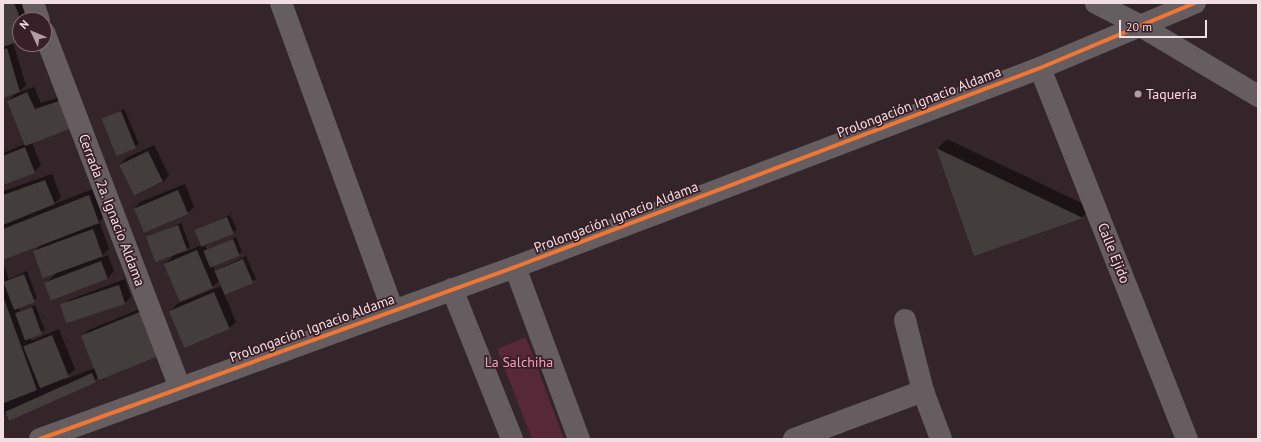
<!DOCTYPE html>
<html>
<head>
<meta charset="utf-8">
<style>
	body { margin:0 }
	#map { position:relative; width:1261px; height:442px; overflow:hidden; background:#332529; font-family:"PT Sans",sans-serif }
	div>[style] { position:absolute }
	.green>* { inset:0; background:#562838 }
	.shadow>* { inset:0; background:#0007 }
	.building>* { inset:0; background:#433e3c; transform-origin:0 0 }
	.street>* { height:22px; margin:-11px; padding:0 11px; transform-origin:11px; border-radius:11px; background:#655d5f }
	.cycleway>* { height:4px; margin:-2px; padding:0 2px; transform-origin:2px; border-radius:2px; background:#f07635 }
	.dots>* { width:11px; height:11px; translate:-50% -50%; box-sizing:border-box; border:2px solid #391f27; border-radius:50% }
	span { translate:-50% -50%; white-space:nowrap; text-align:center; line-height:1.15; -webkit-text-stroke:3.5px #391f27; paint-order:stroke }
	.poi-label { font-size:14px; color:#f2dfe4 }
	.left { translate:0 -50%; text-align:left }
	.street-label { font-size:14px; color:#f2dfe4 }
	.park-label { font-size:14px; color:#f6a1bc }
	.frame { position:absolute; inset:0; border:4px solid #f2dfe4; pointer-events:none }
	.north { position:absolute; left:12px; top:12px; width:40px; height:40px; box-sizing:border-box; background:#391f27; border:1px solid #836c73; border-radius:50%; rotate:314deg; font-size:11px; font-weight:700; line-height:16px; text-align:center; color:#f2dfe4 }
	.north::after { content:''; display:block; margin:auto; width:14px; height:18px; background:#af9ea3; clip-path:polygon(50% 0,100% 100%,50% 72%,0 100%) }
	.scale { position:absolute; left:1119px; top:20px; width:88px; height:18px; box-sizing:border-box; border:2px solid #f2dfe4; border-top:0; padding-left:5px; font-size:12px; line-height:14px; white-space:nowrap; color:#f2dfe4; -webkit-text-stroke:3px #391f27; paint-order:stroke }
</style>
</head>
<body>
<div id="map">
	<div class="green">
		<i style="clip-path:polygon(526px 337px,564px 439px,532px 439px,497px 349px)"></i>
	</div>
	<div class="shadow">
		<i style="clip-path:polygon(3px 3px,23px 3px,30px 20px,20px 20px,13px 43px,26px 85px,17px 93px,34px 87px,41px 103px,66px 95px,32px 143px,41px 165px,34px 172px,3px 184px,3px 153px,25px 144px,8px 101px,17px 92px,3px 97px)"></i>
		<i style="clip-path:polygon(124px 109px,139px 144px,135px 147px,103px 119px)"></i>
		<i style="clip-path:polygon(947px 139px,1092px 208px,1082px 217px,975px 254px,937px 149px)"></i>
		<i style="clip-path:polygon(154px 145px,169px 175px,163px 182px,134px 195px,120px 165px,126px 158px)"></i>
		<i style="clip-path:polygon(52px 174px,61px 197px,54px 204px,98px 187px,108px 213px,96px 225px,100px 223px,109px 249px,100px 258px,108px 255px,114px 271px,108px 278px,52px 299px,46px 283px,56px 273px,34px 252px,42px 244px,3px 259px,3px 191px)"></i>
		<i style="clip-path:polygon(185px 184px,194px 207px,188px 213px,143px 231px,134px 209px,140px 202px)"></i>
		<i style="clip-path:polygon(230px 215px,237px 230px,205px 246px,207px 251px,236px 237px,242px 252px,213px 266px,215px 271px,246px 256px,256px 279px,224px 293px,236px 322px,229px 328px,170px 311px,177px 304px,221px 286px,219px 281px,212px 287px,165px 264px,176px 253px,147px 238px,181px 223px,190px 246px,184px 252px,202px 245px,196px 232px,200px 229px)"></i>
		<i style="clip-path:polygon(3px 263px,9px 279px,27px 271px,37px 298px,19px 308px,20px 311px,35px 305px,45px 330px,30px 338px,31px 341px,59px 329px,75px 369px,63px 380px,95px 368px,82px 336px,89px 330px,149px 305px,95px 381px,3px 415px)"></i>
		<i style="clip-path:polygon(125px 279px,131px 297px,125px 303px,62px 306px,69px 300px)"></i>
	</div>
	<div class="building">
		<i style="clip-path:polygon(3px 3px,14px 3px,21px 20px,20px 41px,3px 47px)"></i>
		<i style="clip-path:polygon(7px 48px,20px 92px,3px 98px,3px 50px)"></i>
		<i style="clip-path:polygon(27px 92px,35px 109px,59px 101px,72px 128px,25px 146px,7px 101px)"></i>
		<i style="left:121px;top:111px;width:40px;height:21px;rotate:68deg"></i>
		<i style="clip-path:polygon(25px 147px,35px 173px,3px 185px,3px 156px)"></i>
		<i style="clip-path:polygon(936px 148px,1083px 218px,974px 256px)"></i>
		<i style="left:148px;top:151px;width:34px;height:32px;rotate:64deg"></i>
		<i style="clip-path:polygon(45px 180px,55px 204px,3px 225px,3px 195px)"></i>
		<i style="left:178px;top:190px;width:26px;height:48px;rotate:67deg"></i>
		<i style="clip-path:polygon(89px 195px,99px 223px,3px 260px,3px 229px)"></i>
		<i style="left:227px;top:217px;width:18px;height:35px;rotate:68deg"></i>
		<i style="left:178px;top:225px;width:27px;height:34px;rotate:70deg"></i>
		<i style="left:93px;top:229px;width:29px;height:64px;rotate:70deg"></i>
		<i style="left:233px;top:239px;width:18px;height:32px;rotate:68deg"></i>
		<i style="left:197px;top:250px;width:41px;height:36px;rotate:67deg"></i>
		<i style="left:243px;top:259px;width:26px;height:31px;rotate:67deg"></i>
		<i style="left:101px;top:261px;width:19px;height:61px;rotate:69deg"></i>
		<i style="left:24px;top:274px;width:30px;height:22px;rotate:69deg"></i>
		<i style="left:119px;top:285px;width:20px;height:62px;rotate:72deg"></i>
		<i style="left:214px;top:292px;width:40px;height:49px;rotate:67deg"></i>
		<i style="clip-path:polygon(3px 296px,37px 390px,4px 403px,3px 400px)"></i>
		<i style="left:32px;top:307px;width:29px;height:18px;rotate:70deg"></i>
		<i style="left:142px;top:311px;width:48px;height:66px;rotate:68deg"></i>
		<i style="left:52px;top:335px;width:45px;height:31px;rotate:68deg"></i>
		<i style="left:92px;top:373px;width:10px;height:95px;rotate:66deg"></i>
	</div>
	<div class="street">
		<i style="left:33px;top:3px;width:18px;rotate:71deg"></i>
		<i style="left:281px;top:3px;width:328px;rotate:70deg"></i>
		<i style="left:1096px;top:3px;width:48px;rotate:27.1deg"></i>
		<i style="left:1139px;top:25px;width:139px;rotate:30.8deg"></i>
		<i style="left:44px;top:32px;width:381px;rotate:69.1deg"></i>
		<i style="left:1040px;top:68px;width:399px;rotate:68.4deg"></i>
		<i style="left:515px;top:267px;width:184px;rotate:69.6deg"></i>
		<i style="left:452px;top:289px;width:162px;rotate:68.2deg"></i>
		<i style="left:905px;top:320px;width:73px;rotate:75.8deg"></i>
		<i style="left:923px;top:391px;width:51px;rotate:69.4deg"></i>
		<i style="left:40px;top:439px;width:505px;rotate:-19.91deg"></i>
		<i style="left:515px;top:267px;width:561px;rotate:-20.76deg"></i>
		<i style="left:1040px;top:68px;width:168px;rotate:-22.8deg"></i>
		<i style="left:794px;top:439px;width:138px;rotate:-20.4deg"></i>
	</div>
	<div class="cycleway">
		<i style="left:40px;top:439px;width:505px;rotate:-19.91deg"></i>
		<i style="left:515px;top:267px;width:561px;rotate:-20.76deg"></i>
		<i style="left:1040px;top:68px;width:168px;rotate:-22.8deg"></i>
	</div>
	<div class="dots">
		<i style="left:1138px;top:94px;background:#af9ea3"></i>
	</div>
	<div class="poi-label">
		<span class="left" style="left:1146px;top:94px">Taquería</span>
	</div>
	<div class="street-label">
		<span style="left:919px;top:102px;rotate:-21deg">Prolongación Ignacio Aldama</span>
		<span style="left:112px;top:210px;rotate:69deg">Cerrada 2a. Ignacio Aldama</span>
		<span style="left:616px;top:217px;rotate:-21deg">Prolongación Ignacio Aldama</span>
		<span style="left:1114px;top:253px;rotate:68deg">Calle Ejido</span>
		<span style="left:312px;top:328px;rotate:-20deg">Prolongación Ignacio Aldama</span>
	</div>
	<div class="park-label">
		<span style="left:519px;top:362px">La Salchiha</span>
	</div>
	<div class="frame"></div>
	<div class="north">N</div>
	<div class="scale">20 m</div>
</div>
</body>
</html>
